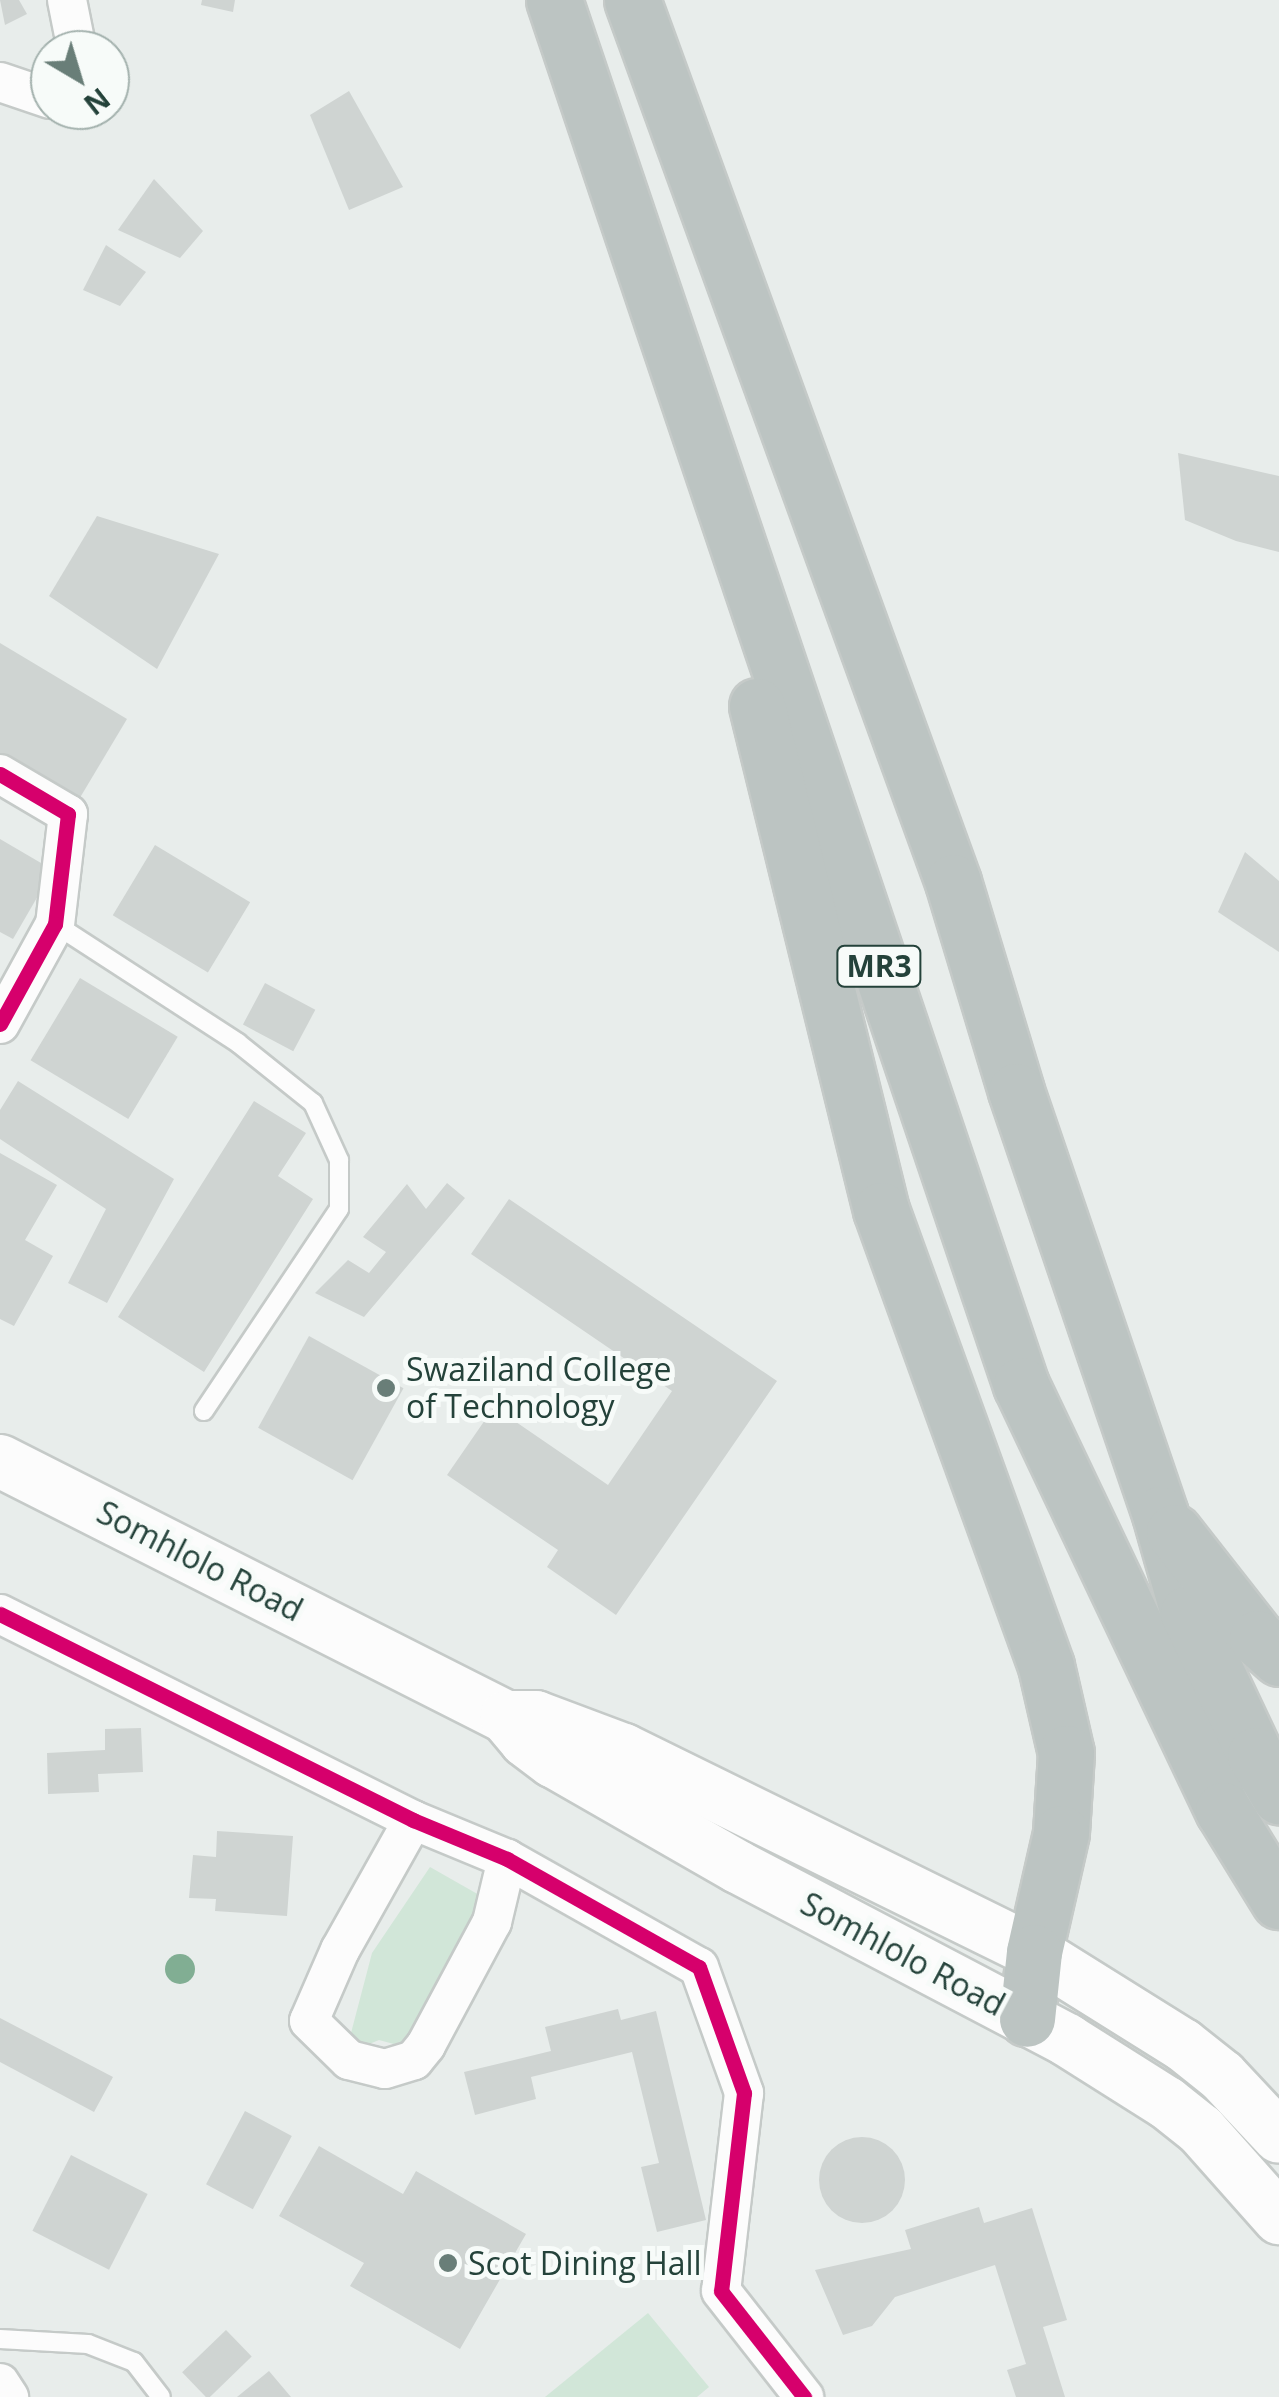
<!DOCTYPE html>
<html>
<head>
<meta charset="utf-8">
<style>
	body { margin:0 }
	#map { position:relative; width:1279px; height:2397px; overflow:hidden; background:#e8edeb; font-family:"Open Sans",sans-serif }
	div>[style] { position:absolute }
	.green>* { inset:0; background:#d1e6d8 }
	.building>* { inset:0; background:#cfd4d2; transform-origin:0 0 }
	.round { border-radius:50% }
	.roads { filter:drop-shadow(2px 0 #c5cac8) drop-shadow(-2px 0 #c5cac8) drop-shadow(0 2px #c5cac8) drop-shadow(0 -2px #c5cac8) }
	.service>* { height:18px; margin:-9px; padding:0 9px; transform-origin:9px; border-radius:9px; background:#fcfcfc }
	.minor>* { height:38px; margin:-19px; padding:0 19px; transform-origin:19px; border-radius:19px; background:#fcfcfc }
	.secondary>* { height:52px; margin:-26px; padding:0 26px; transform-origin:26px; border-radius:26px; background:#fcfcfc }
	.motorway>* { height:55px; margin:-27.5px; padding:0 27.5px; transform-origin:27.5px; border-radius:27.5px; background:#bcc4c2 }
	.cycleway>* { height:15px; margin:-7.5px; padding:0 7.5px; transform-origin:7.5px; border-radius:7.5px; background:#d6006c }
	.trees>* { width:30px; height:30px; margin:-15px; border-radius:50%; background:#81ae93 }
	.dots>* { width:28px; height:28px; translate:-50% -50%; box-sizing:border-box; border:5px solid #f7fbf9; border-radius:50% }
	span { translate:-50% -50%; white-space:nowrap; text-align:center; line-height:1.15; -webkit-text-stroke:10px #f7fbf9; paint-order:stroke }
	.shield-label span { padding:2px 8px; background:#f7fbf9; border:2px solid; border-radius:8px; -webkit-text-stroke-width:0 }
	.shield-label { font-size:30px; color:#24423a; font-weight:700 }
	.poi-label { font-size:32px; color:#24423a }
	.left { translate:0 -50%; text-align:left }
	.street-label { font-size:32px; color:#24423a }
	.north { position:absolute; left:30px; top:30px; width:100px; height:100px; box-sizing:border-box; background:#f7fbf9; border:2px solid #a3b1ad; border-radius:50%; rotate:142deg; font-size:28px; font-weight:700; line-height:40px; text-align:center; color:#24423a }
	.north::after { content:''; display:block; margin:auto; width:35px; height:45px; background:#697e78; clip-path:polygon(50% 0,100% 100%,50% 72%,0 100%) }
</style>
</head>
<body>
<div id="map">
	<div class="green">
		<i style="clip-path:polygon(430px 1867px,488px 1900px,418px 2031px,401px 2046px,379px 2040px,362px 2047px,351px 2033px,372px 1953px)"></i>
		<i style="clip-path:polygon(648px 2313px,709px 2387px,697px 2397px,545px 2397px)"></i>
	</div>
	<div class="building">
		<i style="clip-path:polygon(0 0,19px 0,27px 14px,5px 25px)"></i>
		<i style="clip-path:polygon(202px 0,235px 0,233px 12px,201px 5px)"></i>
		<i style="clip-path:polygon(349px 91px,403px 187px,349px 210px,310px 115px)"></i>
		<i style="clip-path:polygon(154px 179px,203px 231px,180px 258px,118px 230px)"></i>
		<i style="clip-path:polygon(106px 245px,146px 272px,120px 306px,83px 290px)"></i>
		<i style="clip-path:polygon(1178px 453px,1279px 476px,1279px 552px,1236px 541px,1185px 520px)"></i>
		<i style="clip-path:polygon(97px 516px,219px 554px,157px 669px,49px 596px)"></i>
		<i style="clip-path:polygon(0 643px,127px 719px,78px 801px,0 755px)"></i>
		<i style="clip-path:polygon(0 839px,53px 870px,13px 939px,0 932px)"></i>
		<i style="left:155px;top:845px;width:111px;height:82px;rotate:31deg"></i>
		<i style="clip-path:polygon(1245px 852px,1279px 881px,1279px 952px,1218px 912px)"></i>
		<i style="left:80px;top:978px;width:114px;height:96px;rotate:31deg"></i>
		<i style="left:265px;top:983px;width:57px;height:47px;rotate:28deg"></i>
		<i style="clip-path:polygon(18px 1081px,174px 1179px,107px 1303px,68px 1283px,106px 1209px,0 1139px,0 1110px)"></i>
		<i style="clip-path:polygon(254px 1101px,306px 1133px,278px 1176px,313px 1199px,204px 1372px,118px 1317px)"></i>
		<i style="clip-path:polygon(0 1153px,57px 1185px,25px 1240px,53px 1256px,14px 1326px,0 1319px)"></i>
		<i style="clip-path:polygon(447px 1183px,465px 1198px,364px 1317px,315px 1293px,348px 1260px,369px 1273px,386px 1252px,363px 1237px,407px 1184px,426px 1209px)"></i>
		<i style="clip-path:polygon(509px 1199px,777px 1381px,616px 1615px,547px 1567px,558px 1550px,447px 1475px,494px 1407px,608px 1485px,672px 1391px,471px 1254px)"></i>
		<i style="left:309px;top:1336px;width:108px;height:105px;rotate:29deg"></i>
		<i style="clip-path:polygon(141px 1728px,143px 1772px,98px 1774px,99px 1792px,48px 1794px,47px 1753px,105px 1750px,105px 1729px)"></i>
		<i style="clip-path:polygon(217px 1831px,293px 1836px,287px 1916px,215px 1911px,216px 1899px,189px 1898px,193px 1855px,216px 1857px)"></i>
		<i style="clip-path:polygon(618px 2009px,621px 2020px,656px 2011px,706px 2220px,657px 2232px,641px 2167px,659px 2163px,632px 2052px,531px 2077px,536px 2099px,475px 2115px,464px 2072px,551px 2051px,545px 2027px)"></i>
		<i style="clip-path:polygon(0 2018px,113px 2077px,94px 2112px,0 2062px)"></i>
		<i style="left:245px;top:2111px;width:53px;height:83px;rotate:28deg"></i>
		<i class="round" style="left:819px;top:2137px;width:86px;height:86px"></i>
		<i style="clip-path:polygon(319px 2146px,403px 2194px,416px 2171px,526px 2234px,460px 2349px,350px 2286px,364px 2263px,279px 2216px)"></i>
		<i style="left:71px;top:2155px;width:86px;height:85px;rotate:27deg"></i>
		<i style="clip-path:polygon(979px 2207px,984px 2223px,1032px 2208px,1067px 2320px,1043px 2327px,1065px 2397px,1016px 2397px,1007px 2370px,1026px 2364px,995px 2265px,895px 2297px,872px 2326px,843px 2335px,815px 2270px,911px 2249px,905px 2230px)"></i>
		<i style="left:226px;top:2330px;width:37px;height:61px;rotate:46deg"></i>
		<i style="clip-path:polygon(269px 2371px,291px 2397px,237px 2397px)"></i>
	</div>
	<div class="roads">
		<div class="service">
			<i style="left:55px;top:924px;width:218px;rotate:33deg"></i>
			<i style="left:238px;top:1043px;width:96px;rotate:38.7deg"></i>
			<i style="left:313px;top:1103px;width:63px;rotate:65.5deg"></i>
			<i style="left:339px;top:1160px;width:49px;rotate:90deg"></i>
			<i style="left:339px;top:1209px;width:243px;rotate:123.8deg"></i>
			<i style="left:0;top:2339px;width:88px;rotate:3.3deg"></i>
			<i style="left:88px;top:2344px;width:49px;rotate:21.4deg"></i>
			<i style="left:134px;top:2362px;width:44px;rotate:52.4deg"></i>
		</div>
		<div class="minor">
			<i style="left:67px;top:0;width:51px;rotate:78.7deg"></i>
			<i style="left:0;top:82px;width:53px;rotate:18.8deg"></i>
			<i style="left:0;top:774px;width:79px;rotate:30.5deg"></i>
			<i style="left:68px;top:814px;width:111px;rotate:96.7deg"></i>
			<i style="left:55px;top:924px;width:114px;rotate:118.8deg"></i>
			<i style="left:0;top:1614px;width:462px;rotate:26.5deg"></i>
			<i style="left:413px;top:1820px;width:102px;rotate:22.5deg"></i>
			<i style="left:507px;top:1859px;width:220px;rotate:29.4deg"></i>
			<i style="left:699px;top:1967px;width:134px;rotate:70.3deg"></i>
			<i style="left:744px;top:2093px;width:199px;rotate:96.6deg"></i>
			<i style="left:721px;top:2291px;width:135px;rotate:51.9deg"></i>
			<i style="left:413px;top:1820px;width:149px;rotate:119.3deg"></i>
			<i style="left:340px;top:1950px;width:77px;rotate:113.6deg"></i>
			<i style="left:309px;top:2021px;width:56px;rotate:44.3deg"></i>
			<i style="left:349px;top:2060px;width:37px;rotate:14deg"></i>
			<i style="left:385px;top:2069px;width:30px;rotate:-17deg"></i>
			<i style="left:414px;top:2060px;width:19px;rotate:-51deg"></i>
			<i style="left:426px;top:2045px;width:140px;rotate:-61.8deg"></i>
			<i style="left:492px;top:1922px;width:65px;rotate:-76.6deg"></i>
			<i style="left:0;top:2383px;width:17px;rotate:57deg"></i>
		</div>
		<div class="secondary">
			<i style="left:0;top:1461px;width:567px;rotate:26.84deg"></i>
			<i style="left:506px;top:1717px;width:31px;rotate:50deg"></i>
			<i style="left:526px;top:1741px;width:34px;rotate:37deg"></i>
			<i style="left:553px;top:1761px;width:213px;rotate:29.8deg"></i>
			<i style="left:738px;top:1867px;width:372px;rotate:27.7deg"></i>
			<i style="left:1067px;top:2040px;width:118px;rotate:32.2deg"></i>
			<i style="left:1167px;top:2103px;width:43px;rotate:38.5deg"></i>
			<i style="left:1201px;top:2130px;width:118px;rotate:48.4deg"></i>
			<i style="left:506px;top:1717px;width:30px"></i>
			<i style="left:536px;top:1717px;width:94px;rotate:20.6deg"></i>
			<i style="left:624px;top:1750px;width:457px;rotate:26.2deg"></i>
			<i style="left:1034px;top:1952px;width:176px;rotate:32deg"></i>
			<i style="left:1183px;top:2045px;width:50px;rotate:38.5deg"></i>
			<i style="left:1222px;top:2076px;width:83px;rotate:46.9deg"></i>
		</div>
		<div class="motorway">
			<i style="left:554px;top:0;width:1462px;rotate:71.37deg"></i>
			<i style="left:1021px;top:1385px;width:471px;rotate:64.6deg"></i>
			<i style="left:1223px;top:1810px;width:107px;rotate:58.4deg"></i>
			<i style="left:632px;top:0;width:939px;rotate:70deg"></i>
			<i style="left:953px;top:882px;width:218px;rotate:73.2deg"></i>
			<i style="left:1016px;top:1091px;width:447px;rotate:71.2deg"></i>
			<i style="left:1160px;top:1514px;width:103px;rotate:74.2deg"></i>
			<i style="left:1188px;top:1613px;width:157px;rotate:64.7deg"></i>
			<i style="left:1255px;top:1755px;width:48px;rotate:59.7deg"></i>
			<i style="left:757px;top:706px;width:519px;rotate:76.18deg"></i>
			<i style="left:881px;top:1210px;width:485px;rotate:70.1deg"></i>
			<i style="left:1046px;top:1666px;width:89px;rotate:77.1deg"></i>
			<i style="left:1066px;top:1753px;width:80px;rotate:93.6deg"></i>
			<i style="left:1061px;top:1833px;width:122px;rotate:102.8deg"></i>
			<i style="left:1034px;top:1952px;width:67px;rotate:96deg"></i>
			<i style="left:1174px;top:1532px;width:135px;rotate:51.9deg"></i>
			<i style="left:1257px;top:1638px;width:30px;rotate:42deg"></i>
		</div>
	</div>
	<div class="cycleway">
		<i style="left:0;top:774px;width:79px;rotate:30.5deg"></i>
		<i style="left:68px;top:814px;width:111px;rotate:96.7deg"></i>
		<i style="left:55px;top:924px;width:114px;rotate:118.8deg"></i>
		<i style="left:0;top:1614px;width:462px;rotate:26.5deg"></i>
		<i style="left:413px;top:1820px;width:102px;rotate:22.5deg"></i>
		<i style="left:507px;top:1859px;width:220px;rotate:29.4deg"></i>
		<i style="left:699px;top:1967px;width:134px;rotate:70.3deg"></i>
		<i style="left:744px;top:2093px;width:199px;rotate:96.6deg"></i>
		<i style="left:721px;top:2291px;width:135px;rotate:51.9deg"></i>
	</div>
	<div class="trees">
		<i style="left:180px;top:1969px"></i>
	</div>
	<div class="dots">
		<i style="left:386px;top:1388px;background:#697e78"></i>
		<i style="left:448px;top:2263px;background:#697e78"></i>
	</div>
	<div class="shield-label">
		<span style="left:879px;top:966px">MR3</span>
	</div>
	<div class="poi-label">
		<span class="left" style="left:406px;top:1388px">Swaziland College<br>of Technology</span>
		<span class="left" style="left:468px;top:2263px">Scot Dining Hall</span>
	</div>
	<div class="street-label">
		<span style="left:200px;top:1561px;rotate:27deg">Somhlolo Road</span>
		<span style="left:903px;top:1954px;rotate:28deg">Somhlolo Road</span>
	</div>
	<div class="north">N</div>
</div>
</body>
</html>
